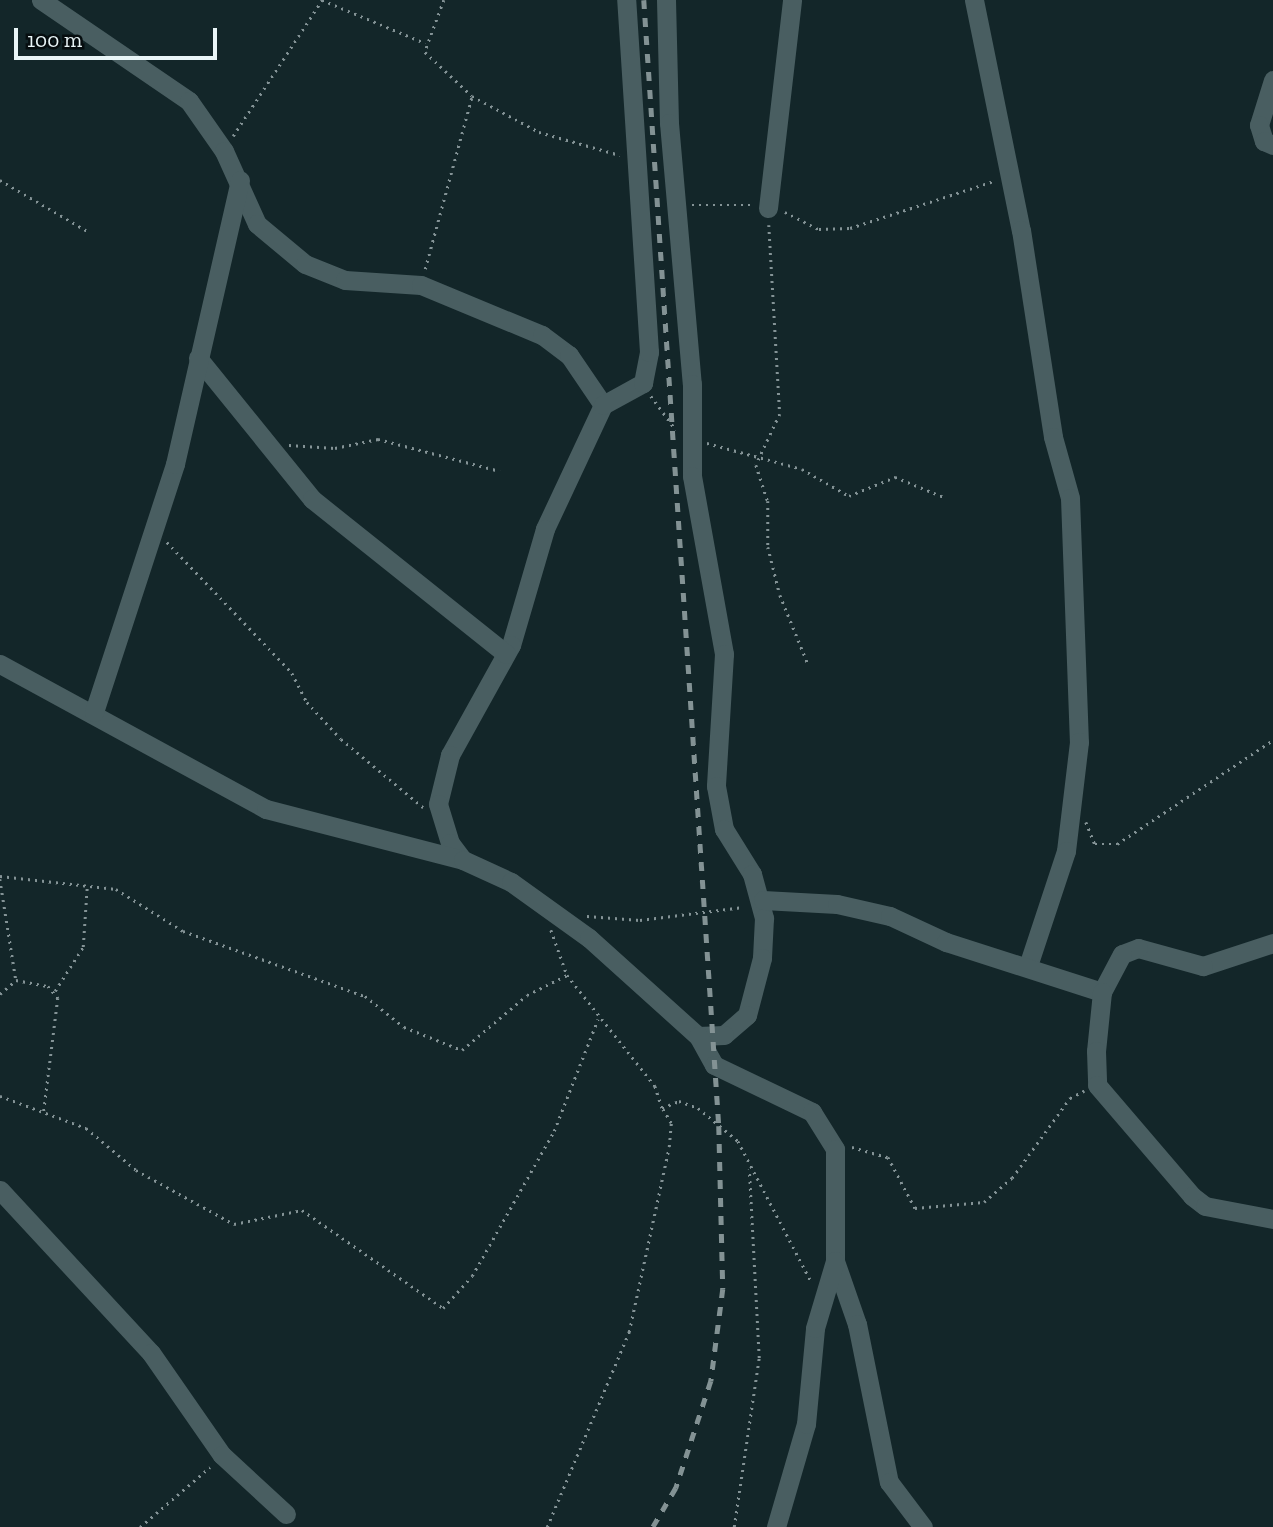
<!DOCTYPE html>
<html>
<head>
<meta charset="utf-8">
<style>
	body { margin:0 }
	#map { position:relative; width:1273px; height:1527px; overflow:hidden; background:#132629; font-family:"Zilla Slab",serif }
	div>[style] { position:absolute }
	.path>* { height:2.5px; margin-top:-1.25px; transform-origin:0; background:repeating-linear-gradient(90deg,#849396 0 2px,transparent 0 7px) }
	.minor>* { height:19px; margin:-9.5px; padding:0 9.5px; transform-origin:9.5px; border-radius:9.5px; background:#495e61 }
	.rail>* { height:4.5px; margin-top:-2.25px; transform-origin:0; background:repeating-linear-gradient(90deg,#839294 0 9px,transparent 0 18px) }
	span { translate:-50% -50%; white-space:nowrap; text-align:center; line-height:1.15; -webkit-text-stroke:7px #060d0f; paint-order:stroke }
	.scale { position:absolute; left:14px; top:28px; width:203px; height:32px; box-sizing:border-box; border:4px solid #e9f5f7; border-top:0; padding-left:9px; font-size:21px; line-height:24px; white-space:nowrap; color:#e9f5f7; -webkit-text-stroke:5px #060d0f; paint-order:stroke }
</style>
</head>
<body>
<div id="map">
	<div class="path">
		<i style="left:322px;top:0;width:112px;rotate:22.7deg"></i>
		<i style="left:444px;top:0;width:55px;rotate:110.1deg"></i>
		<i style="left:425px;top:52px;width:64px;rotate:43.1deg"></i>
		<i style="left:472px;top:96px;width:76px;rotate:28.2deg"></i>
		<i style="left:539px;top:132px;width:84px;rotate:15.9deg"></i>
		<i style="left:233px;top:136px;width:163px;rotate:-56.8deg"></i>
		<i style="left:0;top:180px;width:103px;rotate:30.3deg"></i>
		<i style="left:692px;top:205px;width:59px"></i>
		<i style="left:785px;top:212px;width:38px;rotate:27deg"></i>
		<i style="left:819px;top:229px;width:31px;rotate:-2deg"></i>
		<i style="left:850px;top:228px;width:151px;rotate:-18.1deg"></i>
		<i style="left:769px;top:225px;width:189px;rotate:86.7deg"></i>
		<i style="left:780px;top:414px;width:56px;rotate:115.2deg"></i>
		<i style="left:756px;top:465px;width:38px;rotate:72deg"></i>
		<i style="left:768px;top:501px;width:46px;rotate:90deg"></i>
		<i style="left:768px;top:547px;width:49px;rotate:76deg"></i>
		<i style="left:780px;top:595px;width:74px;rotate:67.9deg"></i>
		<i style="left:425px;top:269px;width:179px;rotate:-74.8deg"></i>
		<i style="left:651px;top:396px;width:42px;rotate:53.7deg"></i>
		<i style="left:707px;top:443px;width:98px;rotate:15.3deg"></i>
		<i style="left:802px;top:469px;width:54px;rotate:29.9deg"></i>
		<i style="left:849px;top:496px;width:50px;rotate:-22.4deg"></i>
		<i style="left:895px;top:477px;width:55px;rotate:22.4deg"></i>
		<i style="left:289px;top:445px;width:46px;rotate:3.7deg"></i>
		<i style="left:335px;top:448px;width:44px;rotate:-11.8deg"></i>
		<i style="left:378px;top:439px;width:126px;rotate:14.7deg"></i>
		<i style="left:167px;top:542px;width:181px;rotate:46.3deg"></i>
		<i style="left:292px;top:673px;width:33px;rotate:63deg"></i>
		<i style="left:307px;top:702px;width:50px;rotate:47.4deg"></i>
		<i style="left:341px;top:739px;width:107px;rotate:39.7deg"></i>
		<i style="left:1086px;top:822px;width:24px;rotate:68deg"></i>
		<i style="left:1095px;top:844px;width:22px"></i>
		<i style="left:1117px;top:844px;width:187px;rotate:-33.7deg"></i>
		<i style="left:0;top:876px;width:117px;rotate:6.4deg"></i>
		<i style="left:116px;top:889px;width:79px;rotate:32.1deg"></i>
		<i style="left:183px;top:931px;width:193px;rotate:19.7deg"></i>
		<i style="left:365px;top:996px;width:50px;rotate:38.5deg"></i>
		<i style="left:404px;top:1027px;width:62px;rotate:21.6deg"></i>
		<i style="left:462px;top:1050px;width:85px;rotate:-40.2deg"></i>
		<i style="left:527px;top:995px;width:45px;rotate:-26.6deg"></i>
		<i style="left:0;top:879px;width:102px;rotate:81deg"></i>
		<i style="left:16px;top:980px;width:33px;rotate:11deg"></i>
		<i style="left:48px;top:986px;width:16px;rotate:50deg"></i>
		<i style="left:58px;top:998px;width:114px;rotate:97.1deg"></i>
		<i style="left:587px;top:916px;width:53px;rotate:4.3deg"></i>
		<i style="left:640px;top:920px;width:104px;rotate:-7.2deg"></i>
		<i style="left:551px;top:930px;width:48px;rotate:70.4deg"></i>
		<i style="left:567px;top:975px;width:142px;rotate:51.6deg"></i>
		<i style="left:655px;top:1086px;width:23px;rotate:72deg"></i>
		<i style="left:662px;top:1108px;width:18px;rotate:-22deg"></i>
		<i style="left:679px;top:1101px;width:20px;rotate:20deg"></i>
		<i style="left:698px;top:1108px;width:52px;rotate:39.5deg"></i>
		<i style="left:738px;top:1141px;width:158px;rotate:62.5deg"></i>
		<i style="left:55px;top:991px;width:52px;rotate:-57.5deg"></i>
		<i style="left:83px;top:947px;width:60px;rotate:-86.2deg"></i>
		<i style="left:0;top:994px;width:21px;rotate:-41deg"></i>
		<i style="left:0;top:1096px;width:92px;rotate:20.4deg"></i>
		<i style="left:86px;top:1128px;width:65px;rotate:40deg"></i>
		<i style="left:136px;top:1170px;width:112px;rotate:28.9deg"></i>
		<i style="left:234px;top:1224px;width:69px;rotate:-11.6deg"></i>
		<i style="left:302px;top:1210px;width:172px;rotate:34.8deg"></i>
		<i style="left:443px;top:1308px;width:43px;rotate:-47.8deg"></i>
		<i style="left:472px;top:1276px;width:167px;rotate:-60.5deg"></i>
		<i style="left:554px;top:1131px;width:120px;rotate:-68.6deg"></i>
		<i style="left:852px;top:1147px;width:37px;rotate:16deg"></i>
		<i style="left:888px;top:1157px;width:58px;rotate:62.1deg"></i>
		<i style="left:915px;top:1208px;width:69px;rotate:-5deg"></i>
		<i style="left:984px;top:1202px;width:37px;rotate:-41deg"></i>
		<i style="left:1012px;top:1178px;width:99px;rotate:-54.1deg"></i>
		<i style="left:1070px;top:1098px;width:16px;rotate:-27deg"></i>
		<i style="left:140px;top:1527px;width:92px;rotate:-40.6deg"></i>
		<i style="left:547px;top:1527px;width:212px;rotate:-67.2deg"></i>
		<i style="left:629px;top:1332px;width:189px;rotate:-77.8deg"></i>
		<i style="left:669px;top:1147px;width:24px;rotate:-85deg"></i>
		<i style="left:671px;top:1123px;width:17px;rotate:-121deg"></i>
		<i style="left:734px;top:1527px;width:171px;rotate:-81.6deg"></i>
		<i style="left:759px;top:1358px;width:189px;rotate:-93deg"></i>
	</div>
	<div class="minor">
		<i style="left:41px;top:0;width:179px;rotate:34.3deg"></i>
		<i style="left:189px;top:101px;width:61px;rotate:55deg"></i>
		<i style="left:224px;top:151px;width:80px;rotate:65.7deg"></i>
		<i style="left:257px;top:224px;width:62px;rotate:39.8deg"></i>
		<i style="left:305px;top:264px;width:43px;rotate:21.8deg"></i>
		<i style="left:345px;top:280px;width:76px;rotate:3.8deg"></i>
		<i style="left:421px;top:285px;width:131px;rotate:22.5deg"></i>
		<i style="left:542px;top:335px;width:34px;rotate:37deg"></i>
		<i style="left:569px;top:355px;width:60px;rotate:55.8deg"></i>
		<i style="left:603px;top:405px;width:137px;rotate:115.1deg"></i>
		<i style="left:545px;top:529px;width:121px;rotate:106.3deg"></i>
		<i style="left:511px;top:645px;width:126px;rotate:119deg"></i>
		<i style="left:450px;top:755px;width:50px;rotate:103.8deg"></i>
		<i style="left:438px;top:804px;width:41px;rotate:72.9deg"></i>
		<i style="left:450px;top:843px;width:21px;rotate:53deg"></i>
		<i style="left:666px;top:0;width:123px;rotate:88.6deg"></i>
		<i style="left:669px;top:123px;width:262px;rotate:85deg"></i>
		<i style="left:692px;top:384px;width:92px;rotate:90deg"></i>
		<i style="left:692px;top:476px;width:181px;rotate:79.8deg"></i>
		<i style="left:724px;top:654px;width:132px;rotate:93.5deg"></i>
		<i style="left:716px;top:786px;width:44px;rotate:79.5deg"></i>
		<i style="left:724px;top:829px;width:53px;rotate:58.1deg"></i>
		<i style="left:752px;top:874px;width:46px;rotate:74.7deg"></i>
		<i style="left:764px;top:918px;width:40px;rotate:92.9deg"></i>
		<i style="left:762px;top:958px;width:59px;rotate:104.7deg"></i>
		<i style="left:747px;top:1015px;width:30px;rotate:139deg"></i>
		<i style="left:724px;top:1035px;width:26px;rotate:178deg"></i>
		<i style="left:974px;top:0;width:235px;rotate:78.5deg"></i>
		<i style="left:1021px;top:230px;width:209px;rotate:81.2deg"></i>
		<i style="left:1053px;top:437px;width:63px;rotate:74.4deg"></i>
		<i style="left:1070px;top:498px;width:244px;rotate:87.9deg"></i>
		<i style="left:1079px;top:742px;width:110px;rotate:96.8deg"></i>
		<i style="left:1066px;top:851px;width:121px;rotate:108.3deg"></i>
		<i style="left:1273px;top:80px;width:47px;rotate:107.3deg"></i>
		<i style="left:1259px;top:125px;width:17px;rotate:73deg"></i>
		<i style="left:1264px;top:141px;width:10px;rotate:24deg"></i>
		<i style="left:768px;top:208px;width:209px;rotate:-83.4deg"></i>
		<i style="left:198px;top:358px;width:181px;rotate:51deg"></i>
		<i style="left:312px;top:499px;width:248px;rotate:38.6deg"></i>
		<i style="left:603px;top:405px;width:46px;rotate:-28.8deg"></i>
		<i style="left:643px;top:383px;width:32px;rotate:-79deg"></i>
		<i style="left:649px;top:352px;width:353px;rotate:-93.7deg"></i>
		<i style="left:0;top:664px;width:303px;rotate:28.6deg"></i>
		<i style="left:266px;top:809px;width:203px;rotate:14.5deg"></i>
		<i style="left:463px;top:860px;width:53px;rotate:24.6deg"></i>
		<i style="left:511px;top:882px;width:96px;rotate:35.7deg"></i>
		<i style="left:589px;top:938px;width:147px;rotate:42deg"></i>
		<i style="left:698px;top:1036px;width:33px;rotate:61deg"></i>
		<i style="left:714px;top:1065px;width:109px;rotate:25.6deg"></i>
		<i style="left:812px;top:1112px;width:44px;rotate:58.1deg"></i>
		<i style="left:835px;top:1149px;width:112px;rotate:90deg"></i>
		<i style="left:835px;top:1261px;width:67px;rotate:70.8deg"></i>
		<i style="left:857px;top:1324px;width:161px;rotate:78.6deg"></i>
		<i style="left:889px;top:1482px;width:56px;rotate:52.9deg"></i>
		<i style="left:94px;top:712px;width:261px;rotate:-71.9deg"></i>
		<i style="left:175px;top:464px;width:291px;rotate:-77.1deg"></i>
		<i style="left:763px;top:900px;width:74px;rotate:3.1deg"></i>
		<i style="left:837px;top:904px;width:54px;rotate:12.8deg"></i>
		<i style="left:890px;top:916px;width:62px;rotate:24.9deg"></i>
		<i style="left:946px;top:942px;width:164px;rotate:17.8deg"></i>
		<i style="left:1273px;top:943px;width:74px;rotate:161.8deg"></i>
		<i style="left:1203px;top:966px;width:67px;rotate:-164.5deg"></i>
		<i style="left:1138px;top:948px;width:17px;rotate:159deg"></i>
		<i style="left:1122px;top:954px;width:43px;rotate:117.8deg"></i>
		<i style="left:1102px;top:992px;width:59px;rotate:95.8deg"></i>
		<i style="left:1096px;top:1051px;width:34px;rotate:88deg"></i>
		<i style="left:1097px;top:1085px;width:146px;rotate:49.4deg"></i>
		<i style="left:1192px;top:1196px;width:16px;rotate:38deg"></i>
		<i style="left:1205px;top:1206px;width:69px;rotate:10.8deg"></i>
		<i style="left:0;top:1190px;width:222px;rotate:47.2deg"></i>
		<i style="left:151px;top:1353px;width:124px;rotate:55.2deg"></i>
		<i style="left:222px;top:1455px;width:87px;rotate:42.7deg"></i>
		<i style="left:776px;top:1527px;width:107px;rotate:-73.8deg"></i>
		<i style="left:806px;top:1424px;width:96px;rotate:-84.6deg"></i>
		<i style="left:815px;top:1328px;width:70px;rotate:-73.4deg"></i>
	</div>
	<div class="rail">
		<i style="left:644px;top:0;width:1128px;rotate:86.19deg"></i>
		<i style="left:719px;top:1126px;width:163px;rotate:88.6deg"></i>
		<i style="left:723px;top:1289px;width:93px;rotate:97.4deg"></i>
		<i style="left:711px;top:1381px;width:113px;rotate:108.1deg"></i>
		<i style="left:676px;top:1488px;width:45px;rotate:120.5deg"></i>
	</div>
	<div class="scale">100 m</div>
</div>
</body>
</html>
